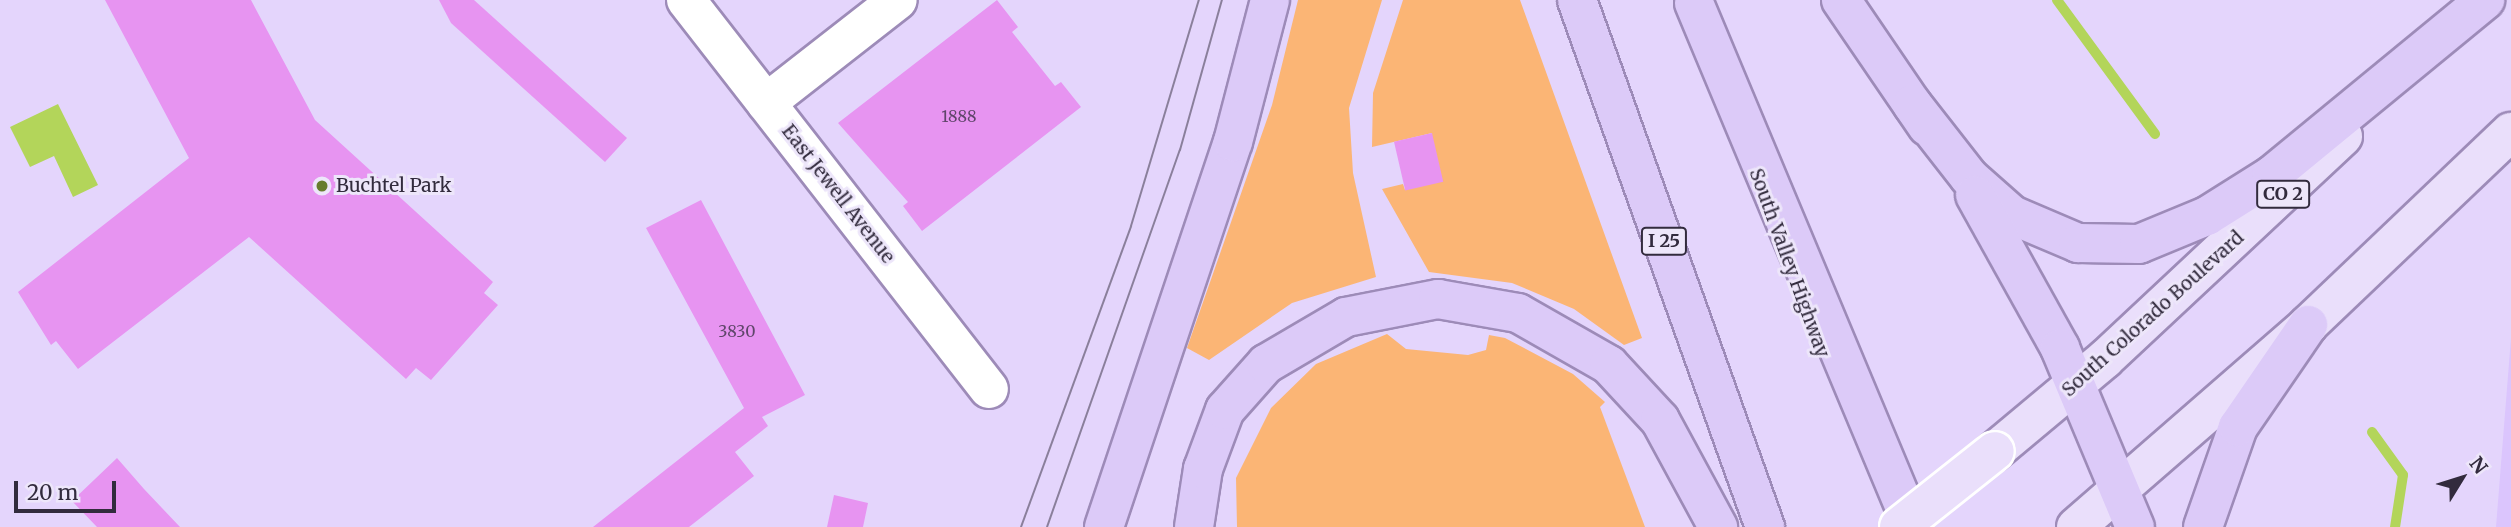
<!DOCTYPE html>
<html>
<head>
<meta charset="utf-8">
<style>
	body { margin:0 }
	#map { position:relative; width:2511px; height:527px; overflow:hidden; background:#e4d5fc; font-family:Merriweather,serif }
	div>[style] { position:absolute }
	.built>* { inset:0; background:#dbc5fd }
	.green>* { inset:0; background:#fbb575 }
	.water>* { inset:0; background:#b3d55a }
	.stream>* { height:10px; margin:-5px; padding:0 5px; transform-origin:5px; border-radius:5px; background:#b3d55a }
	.building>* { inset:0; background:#e794f1; transform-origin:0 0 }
	.roads { filter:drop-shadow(2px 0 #9d8bb8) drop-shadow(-2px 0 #9d8bb8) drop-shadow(0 2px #9d8bb8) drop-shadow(0 -2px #9d8bb8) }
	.minor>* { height:38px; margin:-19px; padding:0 19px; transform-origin:19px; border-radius:19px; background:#fff }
	.primary>* { height:38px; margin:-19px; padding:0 19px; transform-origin:19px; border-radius:19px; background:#eadffb }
	.motorway>* { height:38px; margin:-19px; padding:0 19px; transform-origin:19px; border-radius:19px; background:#dccaf8 }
	.tram>* { height:2px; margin:-1px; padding:0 1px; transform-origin:1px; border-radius:1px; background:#8a7f9b }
	.bridges { filter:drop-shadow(2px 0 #fff) drop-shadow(-2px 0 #fff) drop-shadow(0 2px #fff) drop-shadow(0 -2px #fff) }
	.primary-bridge>* { height:38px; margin:-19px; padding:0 19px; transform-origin:19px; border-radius:19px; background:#eadffb }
	.dots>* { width:19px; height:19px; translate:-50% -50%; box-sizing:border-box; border:4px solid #ede6fa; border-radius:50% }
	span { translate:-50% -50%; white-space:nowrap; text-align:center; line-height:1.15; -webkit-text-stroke:6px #ede6fa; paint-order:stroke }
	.number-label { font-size:16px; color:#5f456a }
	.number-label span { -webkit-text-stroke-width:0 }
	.shield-label span { padding:2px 5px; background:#ede6fa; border:2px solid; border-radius:5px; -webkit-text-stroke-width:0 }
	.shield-label { font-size:18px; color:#322b3d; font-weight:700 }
	.poi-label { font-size:19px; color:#322b3d }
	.left { translate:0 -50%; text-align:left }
	.street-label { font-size:19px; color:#322b3d }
	.north { position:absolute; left:2427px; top:443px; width:70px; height:70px; -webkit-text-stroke:5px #ede6fa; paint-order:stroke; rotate:52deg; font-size:19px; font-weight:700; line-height:28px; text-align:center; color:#322b3d }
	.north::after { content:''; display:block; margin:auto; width:24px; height:32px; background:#322b3d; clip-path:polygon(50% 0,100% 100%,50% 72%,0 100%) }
	.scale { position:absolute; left:14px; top:481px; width:102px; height:32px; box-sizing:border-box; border:4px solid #322b3d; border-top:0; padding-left:9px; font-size:21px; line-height:24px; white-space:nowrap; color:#322b3d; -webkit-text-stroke:5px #ede6fa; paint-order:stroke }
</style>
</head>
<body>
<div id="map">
	<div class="built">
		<i style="clip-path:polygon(2511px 338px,2511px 527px,2496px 527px)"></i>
	</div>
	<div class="green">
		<i style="clip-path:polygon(1298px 0,1382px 0,1349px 108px,1353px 173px,1376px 277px,1292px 303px,1209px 360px,1187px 348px,1272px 105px)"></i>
		<i style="clip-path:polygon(1403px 0,1520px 0,1642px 338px,1624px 345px,1574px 309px,1512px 283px,1429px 272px,1382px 189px,1403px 184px,1405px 190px,1432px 133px,1372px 147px,1373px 93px)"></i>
		<i style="clip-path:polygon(1387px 334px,1406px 349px,1468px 355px,1486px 350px,1489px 335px,1505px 338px,1573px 374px,1605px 402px,1600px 407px,1645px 527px,1237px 527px,1236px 478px,1271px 408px,1316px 364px)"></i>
	</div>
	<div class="water">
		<i style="clip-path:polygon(58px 104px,98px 185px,73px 197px,54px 156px,30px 167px,10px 127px)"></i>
	</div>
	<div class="stream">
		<i style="left:2057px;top:0;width:166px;rotate:53.8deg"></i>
		<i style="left:2372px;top:432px;width:53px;rotate:54.2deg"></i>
		<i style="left:2403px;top:475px;width:53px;rotate:98.7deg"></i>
	</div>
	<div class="building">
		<i style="clip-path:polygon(105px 0,251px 0,315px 120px,493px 282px,484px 293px,498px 305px,431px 380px,416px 368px,406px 379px,249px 237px,78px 369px,56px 341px,51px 345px,18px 292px,189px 158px)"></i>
		<i style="clip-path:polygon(439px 0,474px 0,627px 138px,605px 162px,451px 23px)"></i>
		<i style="clip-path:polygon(997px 0,1018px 27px,1012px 32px,1055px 86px,1061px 82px,1081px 107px,922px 231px,903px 206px,908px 202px,838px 123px)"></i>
		<i style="left:1432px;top:133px;width:50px;height:39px;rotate:77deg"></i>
		<i style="clip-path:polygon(701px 200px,805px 395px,762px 417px,768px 426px,735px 452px,754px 476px,689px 527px,593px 527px,744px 408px,646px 228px)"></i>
		<i style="clip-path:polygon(117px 458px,144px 489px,180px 527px,97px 527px,72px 501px)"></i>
		<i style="clip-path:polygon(834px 495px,868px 503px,863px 527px,827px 527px)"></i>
	</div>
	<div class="roads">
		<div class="minor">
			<i style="left:686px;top:0;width:493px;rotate:52.1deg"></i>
			<i style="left:766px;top:103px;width:167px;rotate:-38deg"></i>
		</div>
		<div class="primary">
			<i style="left:1995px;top:451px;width:143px;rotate:-39.9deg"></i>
			<i style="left:2105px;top:359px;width:326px;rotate:-43.1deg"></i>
			<i style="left:2076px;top:527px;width:308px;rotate:-41deg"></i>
			<i style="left:2308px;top:325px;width:280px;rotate:-43.6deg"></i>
		</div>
		<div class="motorway">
			<i style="left:1577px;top:0;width:560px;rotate:70.37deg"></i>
			<i style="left:1841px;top:0;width:153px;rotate:55.7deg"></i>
			<i style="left:1694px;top:3px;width:568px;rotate:67.32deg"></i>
			<i style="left:1912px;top:104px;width:93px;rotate:52deg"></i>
			<i style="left:1969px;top:177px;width:57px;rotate:41.5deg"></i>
			<i style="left:2012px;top:215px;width:72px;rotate:23deg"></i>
			<i style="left:2078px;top:243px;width:61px;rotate:0.9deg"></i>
			<i style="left:2139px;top:244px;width:74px;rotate:-22.4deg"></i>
			<i style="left:2207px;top:216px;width:77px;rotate:-32.2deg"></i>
			<i style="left:2272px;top:175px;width:276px;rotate:-39.4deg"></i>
			<i style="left:1975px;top:195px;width:175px;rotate:60.9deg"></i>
			<i style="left:2060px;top:348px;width:194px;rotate:67.3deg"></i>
			<i style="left:1104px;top:527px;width:406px;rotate:-71.5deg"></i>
			<i style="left:1233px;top:142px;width:147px;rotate:-75.4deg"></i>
			<i style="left:1194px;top:527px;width:59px;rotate:-81.2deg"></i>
			<i style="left:1203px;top:469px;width:63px;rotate:-69.6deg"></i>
			<i style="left:1225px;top:410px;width:62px;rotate:-48.3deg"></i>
			<i style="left:1266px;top:364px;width:93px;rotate:-30.4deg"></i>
			<i style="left:1346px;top:317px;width:94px;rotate:-11.1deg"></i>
			<i style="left:1438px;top:299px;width:81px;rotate:9.9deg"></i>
			<i style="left:1518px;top:313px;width:105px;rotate:29.7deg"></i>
			<i style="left:1609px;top:365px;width:75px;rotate:47.2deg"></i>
			<i style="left:1660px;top:420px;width:122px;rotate:61.5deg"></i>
			<i style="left:2203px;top:527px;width:106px;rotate:-70.7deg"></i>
			<i style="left:2238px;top:427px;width:124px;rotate:-55.5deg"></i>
		</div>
	</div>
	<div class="tram">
		<i style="left:1021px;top:527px;width:320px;rotate:-69.9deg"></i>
		<i style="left:1131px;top:226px;width:236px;rotate:-73.3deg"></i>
		<i style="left:1047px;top:527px;width:400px;rotate:-70.6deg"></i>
		<i style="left:1180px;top:150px;width:156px;rotate:-74.4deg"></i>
	</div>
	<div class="bridges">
		<div class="primary-bridge">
			<i style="left:1899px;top:527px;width:122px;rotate:-38.4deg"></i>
		</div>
	</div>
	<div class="dots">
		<i style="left:322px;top:186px;background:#677c2d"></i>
	</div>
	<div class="number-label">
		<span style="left:959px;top:116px">1888</span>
		<span style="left:737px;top:331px">3830</span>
	</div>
	<div class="shield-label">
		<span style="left:2283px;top:194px">CO 2</span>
		<span style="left:1664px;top:241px">I 25</span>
	</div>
	<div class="poi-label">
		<span class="left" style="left:336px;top:186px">Buchtel Park</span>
	</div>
	<div class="street-label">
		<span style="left:838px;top:194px;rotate:52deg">East Jewell Avenue</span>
		<span style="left:1789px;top:263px;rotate:70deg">South Valley Highway</span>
		<span style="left:2153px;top:314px;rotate:-42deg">South Colorado Boulevard</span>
	</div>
	<div class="north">N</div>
	<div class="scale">20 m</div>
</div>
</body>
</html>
